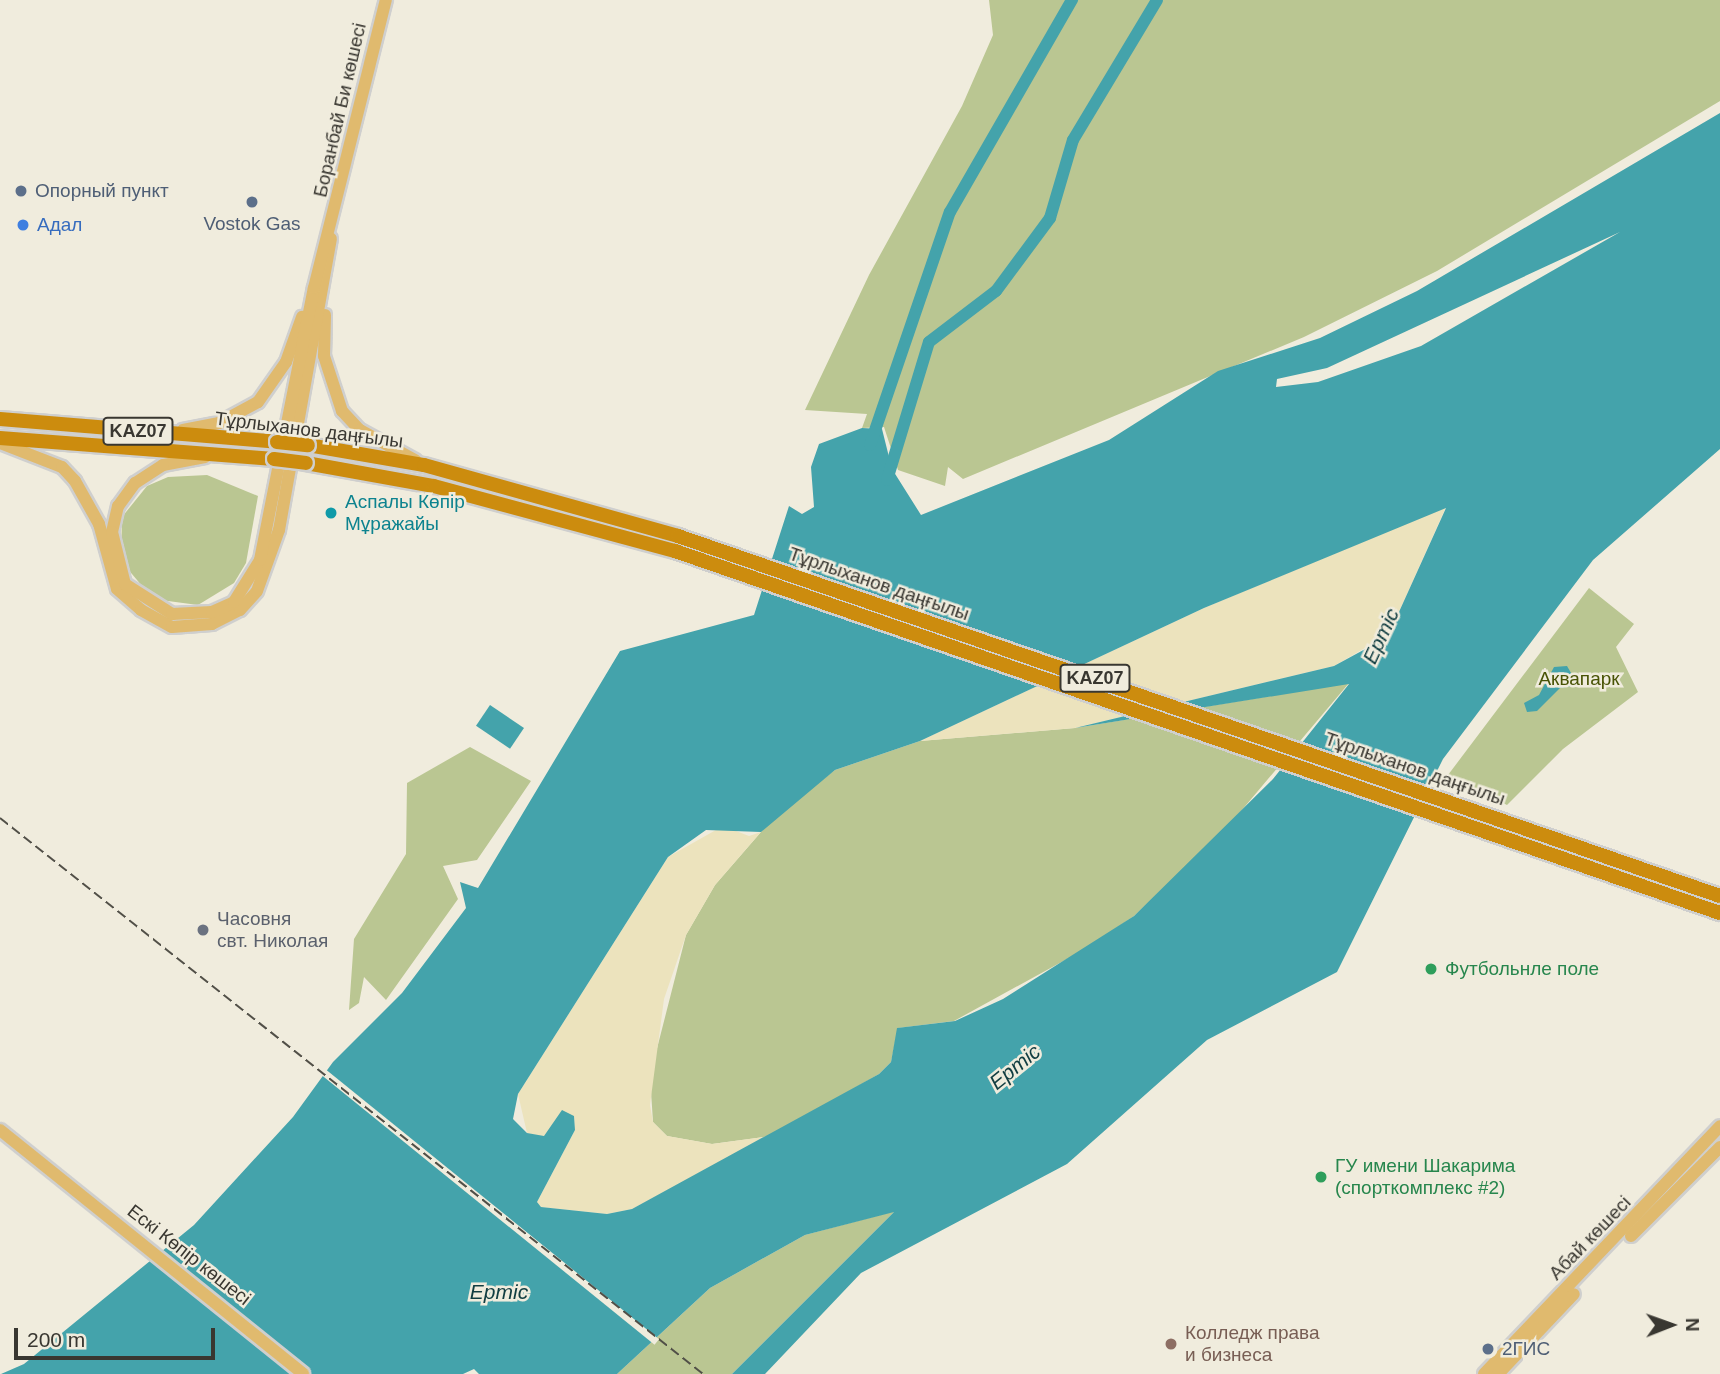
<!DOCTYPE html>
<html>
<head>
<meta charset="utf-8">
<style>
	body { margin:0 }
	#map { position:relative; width:1720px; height:1374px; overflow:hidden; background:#f0ecdd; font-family:Helvetica,sans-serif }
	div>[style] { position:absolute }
	.green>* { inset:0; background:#bac692 }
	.sand>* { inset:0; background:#ece3bd }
	.water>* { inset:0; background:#44a3ab; transform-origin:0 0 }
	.pier>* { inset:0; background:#f0ecdd; transform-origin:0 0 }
	.river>* { height:12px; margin:-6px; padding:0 6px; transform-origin:6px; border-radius:6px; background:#44a3ab }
	.roads { filter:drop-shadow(2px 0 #cfcfce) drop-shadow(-2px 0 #cfcfce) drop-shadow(0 2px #cfcfce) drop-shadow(0 -2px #cfcfce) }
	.major>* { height:12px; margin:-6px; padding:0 6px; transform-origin:6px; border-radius:6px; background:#e0ba6e }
	.highway>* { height:14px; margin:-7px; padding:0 7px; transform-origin:7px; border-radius:7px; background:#cc8c0e }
	.rail>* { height:2px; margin-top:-1px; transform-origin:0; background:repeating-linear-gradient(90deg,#514f47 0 10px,transparent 0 15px) }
	.bridges { filter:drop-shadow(2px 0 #cfcfce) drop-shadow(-2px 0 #cfcfce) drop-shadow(0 2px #cfcfce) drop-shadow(0 -2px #cfcfce) }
	.highway-bridge>* { height:14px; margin:-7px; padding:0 7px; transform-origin:7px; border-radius:7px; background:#cc8c0e }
	.dots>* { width:19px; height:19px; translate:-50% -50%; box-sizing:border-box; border:4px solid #f0ecdd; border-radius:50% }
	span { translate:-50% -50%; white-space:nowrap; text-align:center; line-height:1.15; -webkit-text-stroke:5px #f0ecdd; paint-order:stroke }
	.shield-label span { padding:2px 5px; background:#f0ecdd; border:2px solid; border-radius:5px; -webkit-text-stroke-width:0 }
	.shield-label { font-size:18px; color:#393731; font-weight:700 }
	.street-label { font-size:19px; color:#393731 }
	.service-label { font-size:19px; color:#4e5e75 }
	.left { translate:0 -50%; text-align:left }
	.shop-label { font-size:19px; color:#366cbe }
	.culture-label { font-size:19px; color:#0d838f }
	.park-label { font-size:19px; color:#485305 }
	.worship-label { font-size:19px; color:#5b616d }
	.leisure-label { font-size:19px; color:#27864d }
	.education-label { font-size:19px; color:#785e54 }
	.water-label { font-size:21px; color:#113d41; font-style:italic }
	.north { position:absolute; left:1636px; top:1290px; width:70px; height:70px; -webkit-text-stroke:5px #f0ecdd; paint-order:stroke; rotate:89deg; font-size:19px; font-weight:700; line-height:28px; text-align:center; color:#393731 }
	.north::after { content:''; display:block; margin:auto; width:24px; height:32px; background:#393731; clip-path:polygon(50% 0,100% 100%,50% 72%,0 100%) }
	.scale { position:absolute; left:14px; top:1328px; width:201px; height:32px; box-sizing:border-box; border:4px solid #393731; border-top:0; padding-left:9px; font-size:21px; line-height:24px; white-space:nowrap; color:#393731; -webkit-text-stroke:5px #f0ecdd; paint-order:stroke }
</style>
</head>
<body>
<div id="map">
	<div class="green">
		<i style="clip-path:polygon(989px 0,1720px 0,1720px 101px,1437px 271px,1304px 337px,963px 479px,948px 467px,945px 486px,898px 470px,884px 427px,862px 428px,867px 414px,805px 410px,869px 275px,962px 106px,993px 35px)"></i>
		<i style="clip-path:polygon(207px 475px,258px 496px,246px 563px,234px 583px,198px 605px,153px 599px,121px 561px,122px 517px,147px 486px,168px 477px)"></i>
		<i style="clip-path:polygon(1589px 588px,1634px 624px,1616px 647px,1638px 692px,1563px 749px,1507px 805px,1448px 775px)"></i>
		<i style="clip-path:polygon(1349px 683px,1225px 830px,1134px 916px,1087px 948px,954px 1021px,898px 1028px,891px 1062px,879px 1074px,771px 1136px,712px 1144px,667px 1136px,653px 1122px,650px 1076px,686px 935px,715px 885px,773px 818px,835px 770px,920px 741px,1075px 728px)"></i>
		<i style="clip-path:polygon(470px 747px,531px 781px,477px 860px,443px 866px,458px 899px,386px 1000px,364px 977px,359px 1003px,349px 1010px,354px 939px,406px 854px,407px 783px)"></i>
		<i style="clip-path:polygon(895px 1211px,732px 1374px,617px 1374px,710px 1288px,805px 1235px)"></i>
	</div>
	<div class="sand">
		<i style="clip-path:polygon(1446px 507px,1389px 634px,1334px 666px,1075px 728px,920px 741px,1204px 608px)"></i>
		<i style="clip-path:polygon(723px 826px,749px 836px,761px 832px,715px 885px,686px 935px,664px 999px,650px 1105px,653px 1122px,667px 1136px,712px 1144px,771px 1136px,632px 1209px,607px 1214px,541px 1207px,537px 1202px,575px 1130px,574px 1116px,544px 1137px,527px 1133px,518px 1094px,668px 857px)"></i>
	</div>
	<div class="water">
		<i style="clip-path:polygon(evenodd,1720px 113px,1720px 449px,1593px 560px,1443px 759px,1337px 972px,1207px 1040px,1067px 1164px,861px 1273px,765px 1374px,732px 1374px,894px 1212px,805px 1235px,710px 1288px,617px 1374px,479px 1374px,474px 1369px,463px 1374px,1px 1374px,24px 1364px,194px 1225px,293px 1117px,333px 1062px,402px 993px,466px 908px,460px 882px,478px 888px,620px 651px,754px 615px,789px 506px,802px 514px,814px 507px,811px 467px,819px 444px,862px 428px,882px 429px,892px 469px,921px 515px,1109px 440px,1218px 371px,1320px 338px,1417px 291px,1720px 113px,1620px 232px,1421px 346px,1318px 382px,1276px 387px,1277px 379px,1327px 368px,1620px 232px,1720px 113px,1446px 508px,1389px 634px,1380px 641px,1334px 666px,1075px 728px,1349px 684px,1273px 779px,1134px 916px,1003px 999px,955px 1021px,897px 1028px,891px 1062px,879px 1074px,632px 1209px,607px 1214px,541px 1207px,537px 1202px,575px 1130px,574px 1116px,562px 1110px,544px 1136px,527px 1133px,513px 1119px,518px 1094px,668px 857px,706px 830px,761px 832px,835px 770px,920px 741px,1204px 608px,1446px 508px)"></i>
		<i style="clip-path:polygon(1567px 666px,1578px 685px,1560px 688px,1537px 711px,1527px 712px,1524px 703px,1539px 695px,1554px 667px)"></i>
		<i style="left:490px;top:705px;width:41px;height:25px;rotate:34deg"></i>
	</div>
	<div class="pier">
		<i style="left:324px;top:1068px;width:431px;height:7px;rotate:39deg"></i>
	</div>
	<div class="river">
		<i style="left:870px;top:445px;width:246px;rotate:-71.1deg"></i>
		<i style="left:950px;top:212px;width:245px;rotate:-60.1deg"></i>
		<i style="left:887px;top:480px;width:144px;rotate:-73.1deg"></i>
		<i style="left:929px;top:342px;width:84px;rotate:-37.3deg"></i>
		<i style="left:996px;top:291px;width:91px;rotate:-53.5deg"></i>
		<i style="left:1050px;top:218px;width:81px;rotate:-73.6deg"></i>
		<i style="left:1073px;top:140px;width:163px;rotate:-59deg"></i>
	</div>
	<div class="roads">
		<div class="major">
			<i style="left:325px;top:315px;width:41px;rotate:91.4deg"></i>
			<i style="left:324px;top:356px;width:58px;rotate:71.9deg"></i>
			<i style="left:342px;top:411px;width:26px;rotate:47deg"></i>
			<i style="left:360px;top:430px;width:63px;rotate:28.6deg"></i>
			<i style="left:183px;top:430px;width:37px;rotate:-11deg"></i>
			<i style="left:219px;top:423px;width:44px;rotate:-28.3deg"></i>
			<i style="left:258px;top:402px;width:49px;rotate:-55deg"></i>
			<i style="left:286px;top:362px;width:48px;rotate:-70.4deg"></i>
			<i style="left:0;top:443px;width:66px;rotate:21.2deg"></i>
			<i style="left:62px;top:467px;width:19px;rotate:47deg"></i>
			<i style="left:75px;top:481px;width:49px;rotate:60.8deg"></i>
			<i style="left:99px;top:524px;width:67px;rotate:74.5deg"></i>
			<i style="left:117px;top:589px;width:32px;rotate:41deg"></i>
			<i style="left:141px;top:610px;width:35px;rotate:29deg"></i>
			<i style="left:172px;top:627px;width:40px;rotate:-4.3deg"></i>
			<i style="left:212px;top:624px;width:31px;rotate:-27deg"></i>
			<i style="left:240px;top:610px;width:25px;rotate:-48deg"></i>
			<i style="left:257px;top:591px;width:65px;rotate:-70.2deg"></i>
			<i style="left:279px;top:530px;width:296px;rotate:-79.9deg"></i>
			<i style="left:205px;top:457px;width:43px;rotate:169.2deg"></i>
			<i style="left:163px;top:465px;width:33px;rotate:147deg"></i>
			<i style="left:135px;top:483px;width:29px;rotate:126deg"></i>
			<i style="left:118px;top:506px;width:27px;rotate:103deg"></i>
			<i style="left:112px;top:532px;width:54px;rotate:76deg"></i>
			<i style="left:125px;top:584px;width:56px;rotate:32.6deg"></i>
			<i style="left:172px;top:614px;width:40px;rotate:-2.9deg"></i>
			<i style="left:212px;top:612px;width:24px;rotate:-24deg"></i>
			<i style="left:234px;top:602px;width:49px;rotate:-58.2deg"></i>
			<i style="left:260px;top:560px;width:277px;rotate:-78.8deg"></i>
			<i style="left:314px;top:288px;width:297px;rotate:-76deg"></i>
			<i style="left:0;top:1130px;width:389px;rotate:38.8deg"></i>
			<i style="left:1631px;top:1236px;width:126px;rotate:-45deg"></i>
			<i style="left:1484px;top:1374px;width:342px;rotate:-46.4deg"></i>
			<i style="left:1498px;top:1374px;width:110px;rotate:-46.5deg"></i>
		</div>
		<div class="highway">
			<i style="left:0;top:419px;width:278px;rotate:4.7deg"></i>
			<i style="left:0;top:438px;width:275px;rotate:4.4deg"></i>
			<i style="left:308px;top:445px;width:118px;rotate:9.8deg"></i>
			<i style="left:424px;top:465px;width:264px;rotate:15.6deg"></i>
			<i style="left:678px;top:536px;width:1102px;rotate:19.06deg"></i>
			<i style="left:306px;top:463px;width:130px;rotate:10.2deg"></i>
			<i style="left:434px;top:486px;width:250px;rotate:15.1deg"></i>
			<i style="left:675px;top:551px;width:1106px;rotate:19.11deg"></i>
		</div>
	</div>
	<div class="rail">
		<i style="left:0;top:818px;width:896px;rotate:38.34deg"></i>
	</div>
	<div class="bridges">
		<div class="highway-bridge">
			<i style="left:277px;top:442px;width:31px;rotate:6deg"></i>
			<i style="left:274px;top:459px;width:32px;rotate:7deg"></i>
		</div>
	</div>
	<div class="dots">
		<i style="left:21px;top:191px;background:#5c6f8a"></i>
		<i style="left:252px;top:202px;background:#5c6f8a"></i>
		<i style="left:23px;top:225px;background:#3f7fe0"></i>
		<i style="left:331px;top:513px;background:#0f9aa8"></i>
		<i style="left:203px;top:930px;background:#6b7280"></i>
		<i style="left:1431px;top:969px;background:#2e9e5b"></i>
		<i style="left:1321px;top:1177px;background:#2e9e5b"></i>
		<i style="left:1171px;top:1344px;background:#8d6e63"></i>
		<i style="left:1488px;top:1349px;background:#5c6f8a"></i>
	</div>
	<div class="shield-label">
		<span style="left:138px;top:431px">KAZ07</span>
		<span style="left:1095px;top:678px">KAZ07</span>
	</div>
	<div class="street-label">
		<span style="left:340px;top:110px;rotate:-77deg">Боранбай Би көшесі</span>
		<span style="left:309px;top:430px;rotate:7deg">Тұрлыханов даңғылы</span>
		<span style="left:879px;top:584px;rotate:19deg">Тұрлыханов даңғылы</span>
		<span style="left:1415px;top:769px;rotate:19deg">Тұрлыханов даңғылы</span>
		<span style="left:1590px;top:1238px;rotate:-46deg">Абай көшесі</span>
		<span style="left:189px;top:1255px;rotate:38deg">Ескі Көпір көшесі</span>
	</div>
	<div class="service-label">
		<span class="left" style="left:35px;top:191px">Опорный пункт</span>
		<span style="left:252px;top:224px">Vostok Gas</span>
		<span class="left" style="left:1502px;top:1349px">2ГИС</span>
	</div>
	<div class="shop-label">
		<span class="left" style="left:37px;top:225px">Адал</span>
	</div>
	<div class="culture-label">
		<span class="left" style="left:345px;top:513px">Аспалы Көпір<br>Мұражайы</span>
	</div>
	<div class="park-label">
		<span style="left:1579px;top:679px">Аквапарк</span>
	</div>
	<div class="worship-label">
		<span class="left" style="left:217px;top:930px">Часовня<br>свт. Николая</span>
	</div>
	<div class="leisure-label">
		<span class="left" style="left:1445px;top:969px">Футбольнле поле</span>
		<span class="left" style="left:1335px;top:1177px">ГУ имени Шакарима<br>(спорткомплекс #2)</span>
	</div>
	<div class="education-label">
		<span class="left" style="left:1185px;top:1344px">Колледж права<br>и бизнеса</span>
	</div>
	<div class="water-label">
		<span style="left:1381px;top:636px;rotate:-65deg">Ертіс</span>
		<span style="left:1015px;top:1067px;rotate:-39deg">Ертіс</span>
		<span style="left:499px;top:1292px">Ертіс</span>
	</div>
	<div class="north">N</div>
	<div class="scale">200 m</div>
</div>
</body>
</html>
